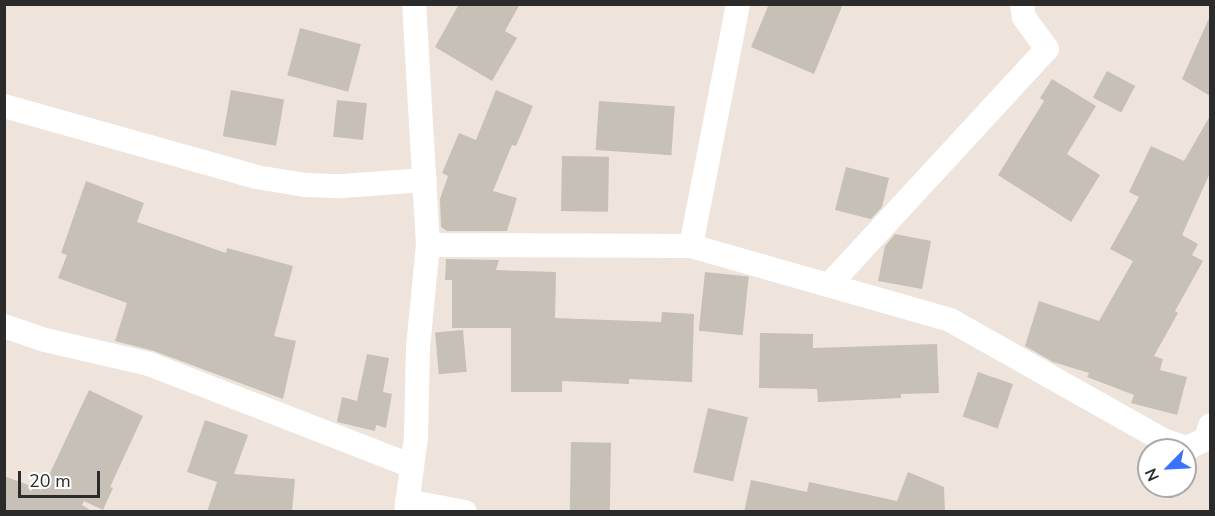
<!DOCTYPE html>
<html>
<head>
<meta charset="utf-8">
<style>
	body { margin:0 }
	#map { position:relative; width:1215px; height:516px; overflow:hidden; background:#eee4dc; font-family:"Nunito Sans",sans-serif }
	div>[style] { position:absolute }
	.building>* { inset:0; background:#c6c0b7; transform-origin:0 0 }
	.minor>* { height:24px; margin:-12px; padding:0 12px; transform-origin:12px; border-radius:12px; background:#fff }
	span { translate:-50% -50%; white-space:nowrap; text-align:center; line-height:1.15; -webkit-text-stroke:4.5px #fff; paint-order:stroke }
	.frame { position:absolute; inset:0; border:6px solid #2b2b2b; pointer-events:none }
	.north { position:absolute; left:1137px; top:438px; width:60px; height:60px; box-sizing:border-box; background:#fff; border:2px solid #aaa; border-radius:50%; rotate:246deg; font-size:16px; font-weight:700; line-height:24px; text-align:center; color:#2b2b2b }
	.north::after { content:''; display:block; margin:auto; width:21px; height:27px; background:#3872ff; clip-path:polygon(50% 0,100% 100%,50% 72%,0 100%) }
	.scale { position:absolute; left:18px; top:471px; width:82px; height:27px; box-sizing:border-box; border:3px solid #2b2b2b; border-top:0; padding-left:8px; font-size:18px; line-height:21px; white-space:nowrap; color:#2b2b2b; -webkit-text-stroke:4px #fff; paint-order:stroke }
</style>
</head>
<body>
<div id="map">
	<div class="building">
		<i style="clip-path:polygon(459px 4px,520px 4px,505px 31px,517px 38px,492px 81px,435px 47px)"></i>
		<i style="clip-path:polygon(769px 4px,843px 4px,814px 74px,751px 47px)"></i>
		<i style="clip-path:polygon(1210px 16px,1210px 96px,1182px 79px)"></i>
		<i style="left:300px;top:28px;width:63px;height:49px;rotate:15deg"></i>
		<i style="left:1107px;top:71px;width:32px;height:30px;rotate:28deg"></i>
		<i style="clip-path:polygon(1052px 79px,1096px 106px,1067px 154px,1100px 175px,1071px 222px,998px 175px,1044px 101px,1040px 98px)"></i>
		<i style="left:231px;top:90px;width:54px;height:47px;rotate:10deg"></i>
		<i style="clip-path:polygon(496px 90px,533px 106px,516px 146px,512px 145px,493px 191px,517px 198px,507px 231px,447px 231px,441px 227px,440px 199px,448px 176px,442px 173px,459px 133px,476px 140px)"></i>
		<i style="left:337px;top:100px;width:30px;height:37px;rotate:6deg"></i>
		<i style="left:599px;top:101px;width:76px;height:49px;rotate:4deg"></i>
		<i style="clip-path:polygon(1210px 116px,1210px 173px,1182px 235px,1198px 244px,1192px 255px,1203px 261px,1175px 311px,1178px 313px,1154px 356px,1163px 359px,1160px 370px,1187px 377px,1177px 415px,1131px 403px,1134px 395px,1087px 377px,1089px 373px,1053px 362px,1025px 346px,1039px 301px,1099px 321px,1133px 261px,1110px 249px,1139px 197px,1129px 192px,1151px 146px,1184px 161px)"></i>
		<i style="left:562px;top:156px;width:47px;height:55px;rotate:1deg"></i>
		<i style="clip-path:polygon(846px 167px,889px 178px,882px 207px,871px 219px,835px 210px)"></i>
		<i style="clip-path:polygon(86px 181px,144px 203px,137px 222px,226px 253px,227px 248px,293px 266px,274px 336px,296px 341px,283px 399px,154px 351px,115px 341px,127px 303px,58px 278px,67px 255px,61px 253px)"></i>
		<i style="clip-path:polygon(895px 234px,931px 241px,922px 289px,878px 281px,885px 246px)"></i>
		<i style="clip-path:polygon(446px 259px,499px 260px,496px 270px,556px 272px,555px 318px,661px 322px,662px 312px,694px 314px,692px 382px,629px 379px,629px 384px,562px 381px,562px 392px,511px 392px,511px 328px,452px 328px,452px 280px,445px 280px)"></i>
		<i style="left:705px;top:272px;width:44px;height:59px;rotate:6deg"></i>
		<i style="left:463px;top:330px;width:42px;height:28px;rotate:85deg"></i>
		<i style="clip-path:polygon(760px 333px,813px 334px,813px 348px,937px 344px,939px 393px,901px 394px,901px 398px,818px 402px,817px 389px,759px 388px)"></i>
		<i style="clip-path:polygon(367px 354px,389px 358px,383px 392px,392px 394px,386px 428px,376px 425px,375px 431px,337px 422px,342px 397px,357px 401px)"></i>
		<i style="left:978px;top:372px;width:37px;height:47px;rotate:19deg"></i>
		<i style="clip-path:polygon(89px 390px,143px 416px,110px 487px,113px 488px,103px 510px,84px 501px,82px 505px,93px 512px,4px 512px,4px 476px,42px 490px)"></i>
		<i style="left:708px;top:408px;width:41px;height:66px;rotate:13deg"></i>
		<i style="clip-path:polygon(205px 420px,248px 435px,234px 474px,295px 479px,292px 512px,207px 512px,217px 482px,187px 472px)"></i>
		<i style="left:571px;top:442px;width:40px;height:70px;rotate:1deg"></i>
		<i style="clip-path:polygon(908px 472px,944px 487px,945px 512px,744px 512px,751px 480px,807px 492px,809px 482px,897px 501px)"></i>
	</div>
	<div class="minor">
		<i style="left:4px;top:106px;width:262px;rotate:15.7deg"></i>
		<i style="left:256px;top:177px;width:51px;rotate:9.1deg"></i>
		<i style="left:306px;top:185px;width:36px;rotate:2deg"></i>
		<i style="left:342px;top:186px;width:83px;rotate:-4.1deg"></i>
		<i style="left:428px;top:245px;width:263px;rotate:0.2deg"></i>
		<i style="left:691px;top:246px;width:269px;rotate:15.9deg"></i>
		<i style="left:950px;top:320px;width:247px;rotate:29.4deg"></i>
		<i style="left:1165px;top:441px;width:23px;rotate:18deg"></i>
		<i style="left:1187px;top:448px;width:21px;rotate:-25deg"></i>
		<i style="left:1206px;top:439px;width:14px;rotate:-73deg"></i>
		<i style="left:691px;top:246px;width:247px;rotate:-79deg"></i>
		<i style="left:829px;top:285px;width:321px;rotate:-47.3deg"></i>
		<i style="left:1047px;top:49px;width:39px;rotate:-126deg"></i>
		<i style="left:1024px;top:17px;width:13px;rotate:-99deg"></i>
		<i style="left:4px;top:326px;width:39px;rotate:19deg"></i>
		<i style="left:41px;top:339px;width:111px;rotate:13deg"></i>
		<i style="left:149px;top:364px;width:282px;rotate:21.2deg"></i>
		<i style="left:407px;top:501px;width:59px;rotate:10.7deg"></i>
		<i style="left:406px;top:512px;width:76px;rotate:-82.4deg"></i>
		<i style="left:416px;top:437px;width:90px;rotate:-88.7deg"></i>
		<i style="left:418px;top:347px;width:102px;rotate:-84.4deg"></i>
		<i style="left:428px;top:245px;width:241px;rotate:-93.3deg"></i>
	</div>
	<div class="frame"></div>
	<div class="north">N</div>
	<div class="scale">20 m</div>
</div>
</body>
</html>
